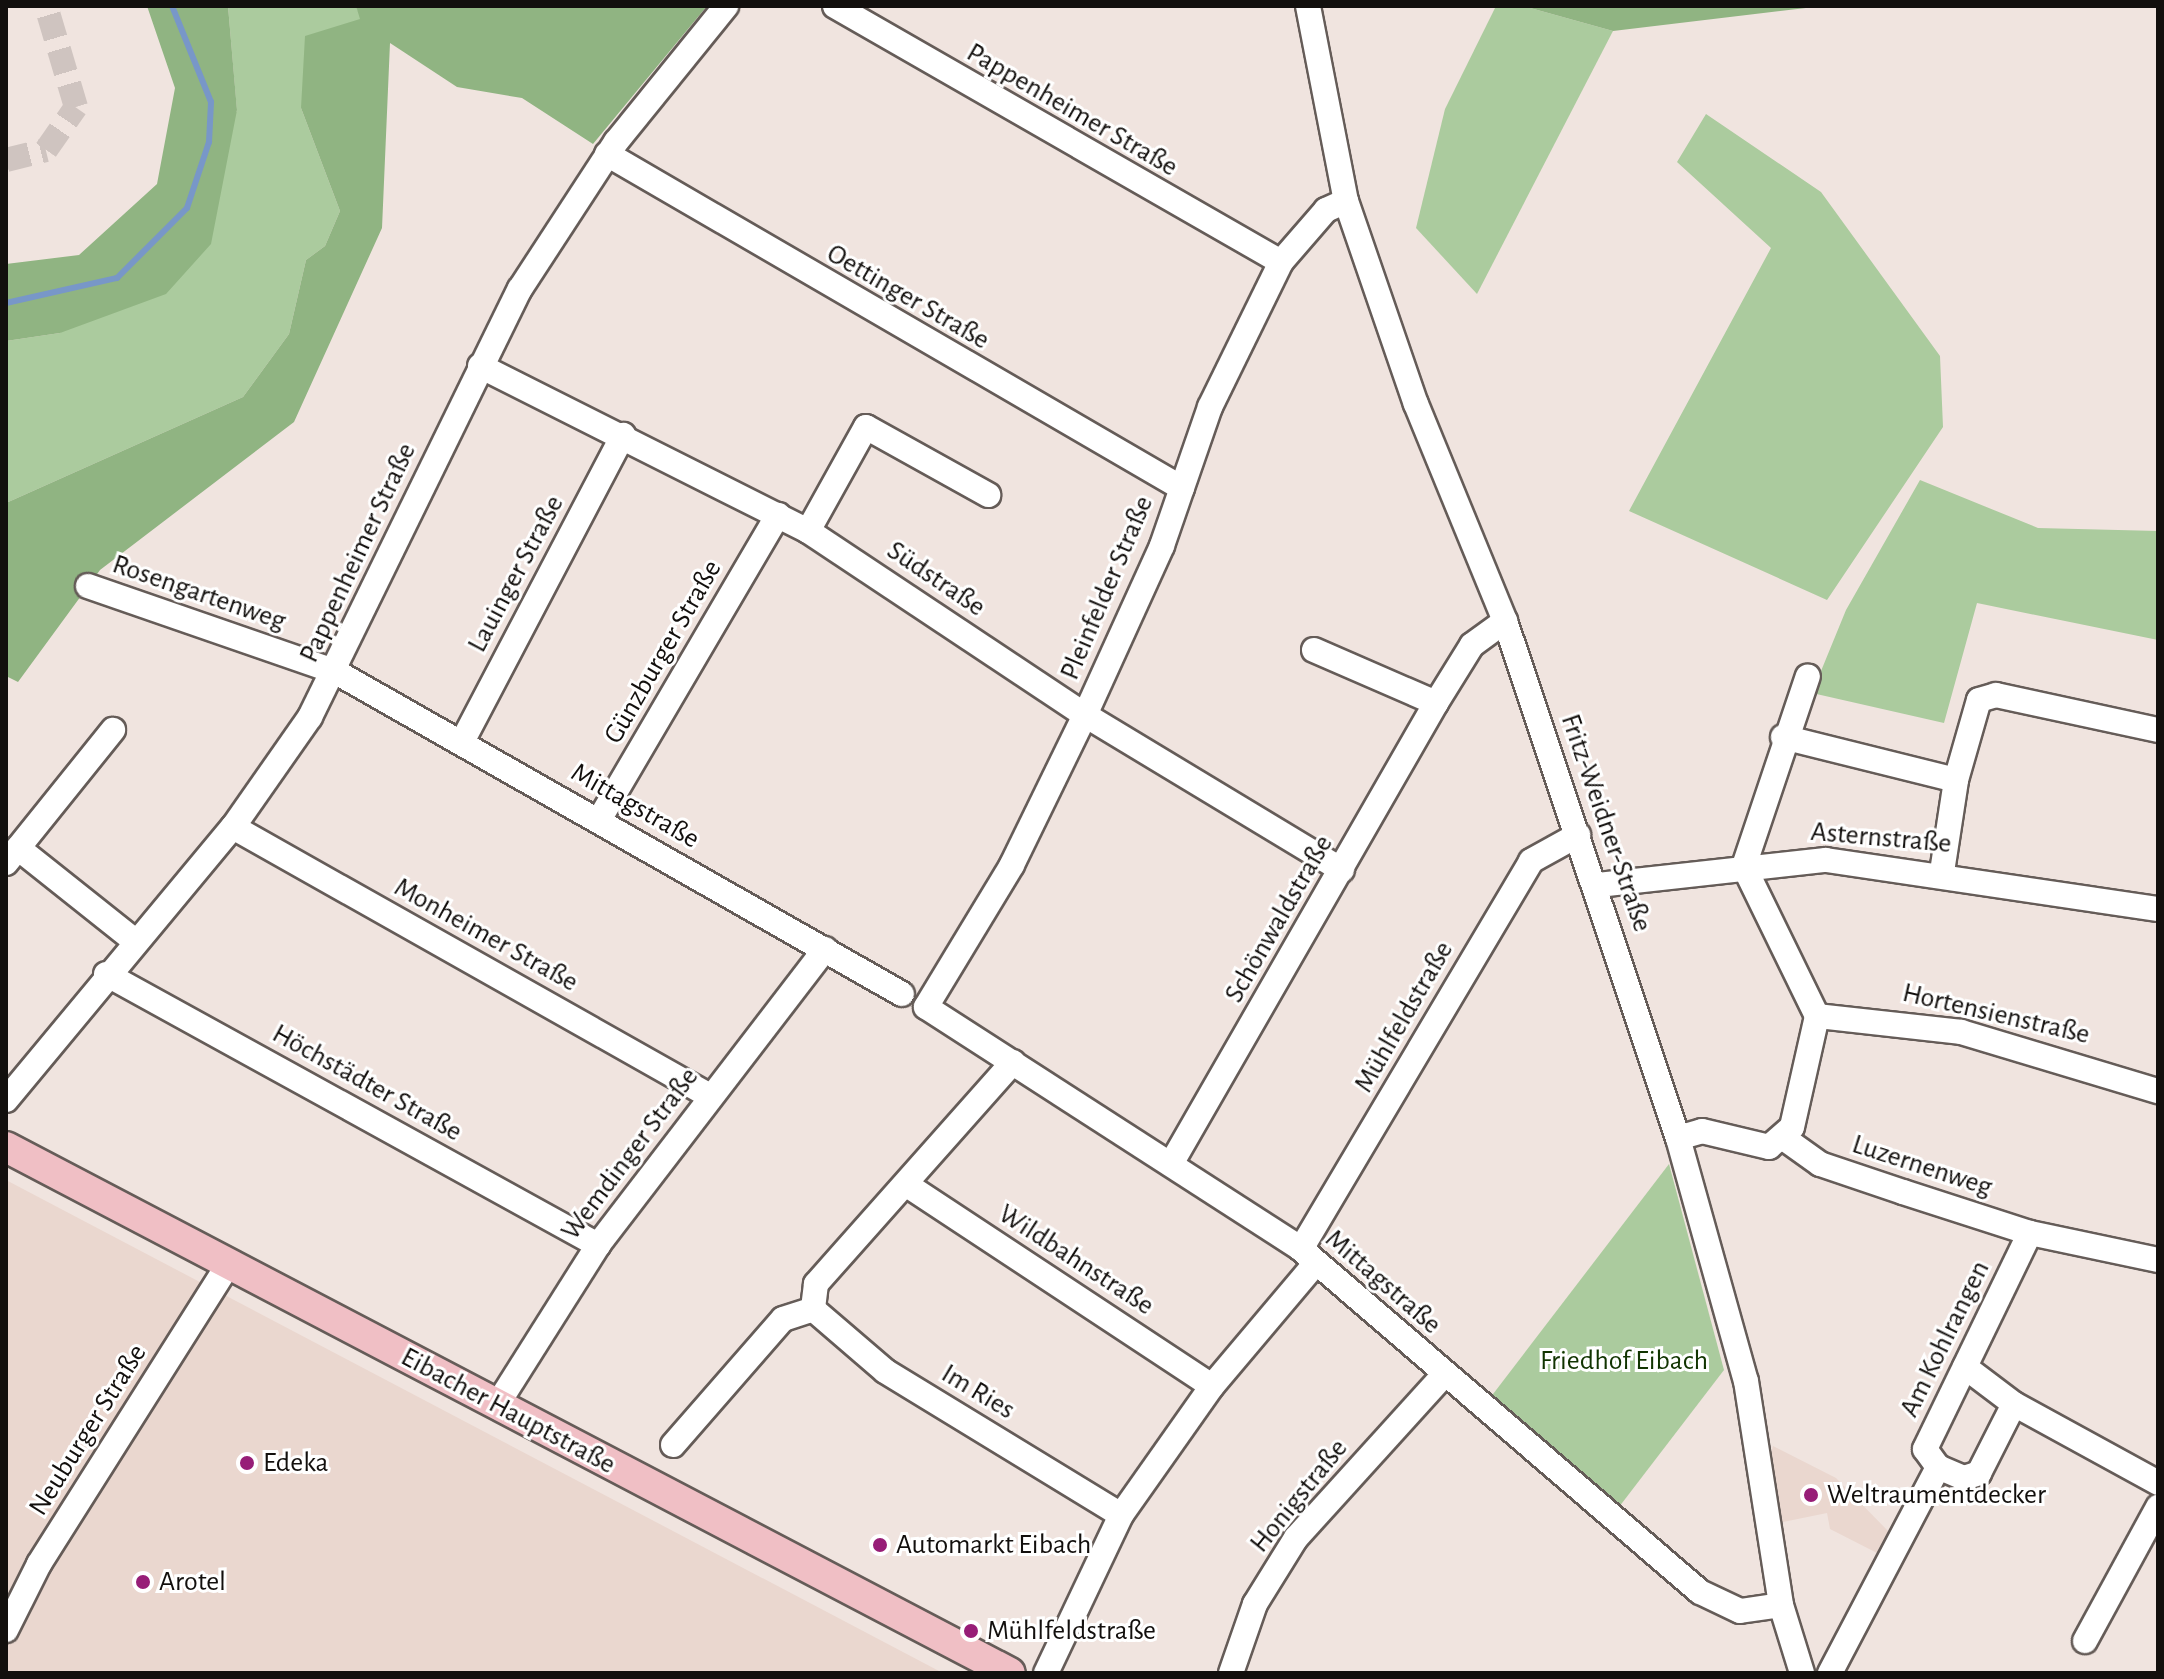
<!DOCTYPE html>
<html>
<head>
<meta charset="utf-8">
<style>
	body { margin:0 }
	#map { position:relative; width:2164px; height:1679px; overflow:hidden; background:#f0e4df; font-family:"Alegreya Sans",sans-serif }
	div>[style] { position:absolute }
	.built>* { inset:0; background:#ead7cf }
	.green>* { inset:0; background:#abcb9e }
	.forest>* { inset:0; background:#90b482 }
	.stream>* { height:6px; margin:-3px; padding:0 3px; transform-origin:3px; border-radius:3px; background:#7897c8 }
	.minor-tunnel>* { height:24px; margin-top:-12px; transform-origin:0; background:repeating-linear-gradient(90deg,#cfc4c0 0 24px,transparent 0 36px) }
	.roads { filter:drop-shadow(2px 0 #655c58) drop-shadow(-2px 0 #655c58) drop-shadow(0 2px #655c58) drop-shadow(0 -2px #655c58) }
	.minor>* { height:24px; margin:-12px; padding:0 12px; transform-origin:12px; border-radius:12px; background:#fff }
	.major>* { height:30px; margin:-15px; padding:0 15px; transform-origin:15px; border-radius:15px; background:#f0bfc5 }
	.dots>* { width:22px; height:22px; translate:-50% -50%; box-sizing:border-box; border:4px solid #fff; border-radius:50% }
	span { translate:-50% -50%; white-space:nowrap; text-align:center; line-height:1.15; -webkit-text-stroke:6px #fff; paint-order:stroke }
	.street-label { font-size:28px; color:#120f0d }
	.park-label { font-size:28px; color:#113400 }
	.poi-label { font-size:28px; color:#120f0d }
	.left { translate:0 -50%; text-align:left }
	.frame { position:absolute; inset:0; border:8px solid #120f0d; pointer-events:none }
</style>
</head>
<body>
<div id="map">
	<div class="built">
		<i style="clip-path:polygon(6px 1180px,939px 1671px,937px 1673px,6px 1673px)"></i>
		<i style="clip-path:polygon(1773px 1446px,1836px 1478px,1890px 1533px,1879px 1554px,1830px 1529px,1827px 1513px,1778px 1523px,1767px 1469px)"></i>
	</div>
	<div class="green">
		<i style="clip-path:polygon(228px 6px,356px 6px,361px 18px,301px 108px,340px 211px,325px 246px,306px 260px,289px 334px,243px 397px,6px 503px,6px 341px,60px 333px,237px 111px)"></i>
		<i style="clip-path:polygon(1496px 6px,1523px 6px,1613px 31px,1477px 294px,1416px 228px,1445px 109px)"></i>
		<i style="clip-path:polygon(1706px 114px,1821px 192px,1940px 356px,1943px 427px,1827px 600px,1629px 511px,1771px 248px,1677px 162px)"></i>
		<i style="clip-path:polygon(1920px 480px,2038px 528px,2158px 531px,2158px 640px,1977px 603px,1944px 723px,1812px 693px,1846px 610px)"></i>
		<i style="clip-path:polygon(1669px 1164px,1724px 1370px,1619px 1507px,1490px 1398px)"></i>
	</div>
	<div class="forest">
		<i style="clip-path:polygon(147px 6px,228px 6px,237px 110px,211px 244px,166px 294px,60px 333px,6px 341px,6px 264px,79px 255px,157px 184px,175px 88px)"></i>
		<i style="clip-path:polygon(356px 6px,707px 6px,593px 144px,522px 98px,457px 87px,390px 43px,382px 228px,294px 422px,100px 570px,18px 682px,6px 676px,6px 503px,243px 397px,289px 334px,306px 260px,325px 246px,340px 211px,301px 108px,305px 36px,360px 19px)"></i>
		<i style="clip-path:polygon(1523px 6px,1823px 6px,1613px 31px)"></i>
	</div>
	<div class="stream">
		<i style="left:6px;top:303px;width:114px;rotate:-12.7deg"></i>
		<i style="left:117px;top:278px;width:99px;rotate:-45deg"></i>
		<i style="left:187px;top:208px;width:70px;rotate:-71.6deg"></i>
		<i style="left:209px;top:142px;width:40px;rotate:-87.1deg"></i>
		<i style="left:211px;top:102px;width:104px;rotate:-112.1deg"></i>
	</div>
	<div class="minor-tunnel">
		<i style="left:6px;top:160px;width:41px;rotate:-14deg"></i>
		<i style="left:46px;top:150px;width:52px;rotate:-55.1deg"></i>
		<i style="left:76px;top:107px;width:105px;rotate:-106.5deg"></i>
	</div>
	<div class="roads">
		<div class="minor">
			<i style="left:835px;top:6px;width:514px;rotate:29.86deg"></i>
			<i style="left:1308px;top:6px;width:199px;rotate:79deg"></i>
			<i style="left:1346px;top:201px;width:215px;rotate:71deg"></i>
			<i style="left:1416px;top:404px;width:235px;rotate:67.7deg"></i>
			<i style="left:1505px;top:621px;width:545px;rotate:71.5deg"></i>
			<i style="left:1678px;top:1138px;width:252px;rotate:74.4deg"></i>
			<i style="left:1746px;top:1381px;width:227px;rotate:81.1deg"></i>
			<i style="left:1781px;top:1605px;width:71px;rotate:72.8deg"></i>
			<i style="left:607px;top:154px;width:665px;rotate:30.15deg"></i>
			<i style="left:1346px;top:201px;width:22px;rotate:156deg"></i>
			<i style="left:1326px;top:210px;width:69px;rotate:130.9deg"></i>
			<i style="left:1281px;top:262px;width:161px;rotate:116.1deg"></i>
			<i style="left:1210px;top:407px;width:147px;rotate:109.1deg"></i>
			<i style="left:1162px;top:546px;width:186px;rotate:114.5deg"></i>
			<i style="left:1085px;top:715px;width:167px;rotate:116deg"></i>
			<i style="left:1012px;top:865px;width:166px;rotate:121.2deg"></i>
			<i style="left:926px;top:1007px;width:446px;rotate:32.8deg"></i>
			<i style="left:1301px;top:1249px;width:526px;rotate:40.68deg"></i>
			<i style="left:1700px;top:1592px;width:44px;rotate:25.4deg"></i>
			<i style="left:1740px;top:1611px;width:41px;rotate:-8.3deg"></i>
			<i style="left:480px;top:366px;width:367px;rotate:26.7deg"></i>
			<i style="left:808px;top:531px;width:333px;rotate:33.6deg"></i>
			<i style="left:1085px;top:715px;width:300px;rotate:31.1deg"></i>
			<i style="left:808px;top:531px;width:119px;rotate:-60.9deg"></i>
			<i style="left:866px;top:427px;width:140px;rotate:29.1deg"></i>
			<i style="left:88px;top:586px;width:262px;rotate:19.1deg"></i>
			<i style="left:336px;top:672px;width:651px;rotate:29.64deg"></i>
			<i style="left:1314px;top:650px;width:133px;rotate:23.5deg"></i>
			<i style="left:1783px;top:737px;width:178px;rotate:14deg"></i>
			<i style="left:462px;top:742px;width:347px;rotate:-62.3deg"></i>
			<i style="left:599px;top:820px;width:354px;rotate:-59.6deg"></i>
			<i style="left:233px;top:827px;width:548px;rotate:29.42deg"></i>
			<i style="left:18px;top:848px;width:149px;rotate:38.5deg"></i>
			<i style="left:6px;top:863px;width:171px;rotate:-51.2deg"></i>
			<i style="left:1942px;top:872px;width:93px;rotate:-81.3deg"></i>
			<i style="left:1956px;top:780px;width:83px;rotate:-74deg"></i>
			<i style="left:1979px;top:700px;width:18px;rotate:-16deg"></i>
			<i style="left:1996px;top:695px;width:166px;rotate:12.2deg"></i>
			<i style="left:1598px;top:885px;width:229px;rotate:-6.3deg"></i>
			<i style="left:1826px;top:860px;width:336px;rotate:8.4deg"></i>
			<i style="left:106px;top:974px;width:562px;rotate:28.85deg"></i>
			<i style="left:1817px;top:1016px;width:145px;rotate:6.3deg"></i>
			<i style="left:1961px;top:1032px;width:206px;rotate:16.7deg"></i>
			<i style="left:1013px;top:1062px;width:297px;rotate:131.6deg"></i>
			<i style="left:816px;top:1284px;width:25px;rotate:97deg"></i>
			<i style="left:813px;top:1309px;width:95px;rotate:40.7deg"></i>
			<i style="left:885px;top:1371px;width:276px;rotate:31.4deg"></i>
			<i style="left:6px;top:1100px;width:355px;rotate:-50.3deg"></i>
			<i style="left:233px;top:827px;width:134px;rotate:-55deg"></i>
			<i style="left:310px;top:717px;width:477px;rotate:-63.9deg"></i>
			<i style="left:520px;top:289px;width:176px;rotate:-56.9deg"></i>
			<i style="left:616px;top:142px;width:175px;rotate:-51deg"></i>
			<i style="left:1678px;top:1138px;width:25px;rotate:-16deg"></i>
			<i style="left:1702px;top:1131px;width:69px;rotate:13.4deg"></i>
			<i style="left:1769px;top:1147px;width:30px;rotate:-41deg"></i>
			<i style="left:1792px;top:1127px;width:114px;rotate:-77.3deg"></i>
			<i style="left:1817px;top:1016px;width:167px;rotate:-116deg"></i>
			<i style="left:1744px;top:866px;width:200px;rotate:-71.4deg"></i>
			<i style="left:1785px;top:1139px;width:43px;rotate:35.5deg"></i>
			<i style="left:1820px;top:1164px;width:88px;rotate:18.6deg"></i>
			<i style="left:1903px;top:1192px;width:133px;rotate:17.9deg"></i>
			<i style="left:2030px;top:1233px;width:131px;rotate:11.9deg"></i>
			<i style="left:1171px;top:1164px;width:532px;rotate:-60.11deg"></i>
			<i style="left:1436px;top:703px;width:68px;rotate:-58.2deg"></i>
			<i style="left:1472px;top:645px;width:41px;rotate:-36deg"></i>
			<i style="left:907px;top:1185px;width:365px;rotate:33.4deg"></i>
			<i style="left:1301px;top:1249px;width:451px;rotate:-59.3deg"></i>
			<i style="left:1531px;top:861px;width:54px;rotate:-29deg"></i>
			<i style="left:1965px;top:1367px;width:61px;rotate:37.1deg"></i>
			<i style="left:2014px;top:1404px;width:164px;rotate:28.7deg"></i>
			<i style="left:497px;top:1405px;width:189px;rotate:-57.7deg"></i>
			<i style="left:598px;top:1245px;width:373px;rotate:-52.5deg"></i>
			<i style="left:673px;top:1445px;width:167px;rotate:-48.9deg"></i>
			<i style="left:783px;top:1319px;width:32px;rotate:-18deg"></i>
			<i style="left:1938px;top:1467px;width:28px;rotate:23deg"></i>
			<i style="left:1964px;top:1478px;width:16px;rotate:-18deg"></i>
			<i style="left:1979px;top:1473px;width:77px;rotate:-63.1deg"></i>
			<i style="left:6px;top:1630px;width:74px;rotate:-63.4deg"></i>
			<i style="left:39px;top:1564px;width:354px;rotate:-57.7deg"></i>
			<i style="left:2085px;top:1641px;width:153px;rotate:-61.4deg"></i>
			<i style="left:1046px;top:1673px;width:175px;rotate:-64.6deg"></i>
			<i style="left:1121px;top:1515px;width:158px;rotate:-54.8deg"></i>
			<i style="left:1212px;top:1386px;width:161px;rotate:-49.8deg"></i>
			<i style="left:1231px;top:1673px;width:73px;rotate:-70.8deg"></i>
			<i style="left:1255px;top:1604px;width:78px;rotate:-58.2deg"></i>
			<i style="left:1296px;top:1538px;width:220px;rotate:-47.8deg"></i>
			<i style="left:1830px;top:1673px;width:233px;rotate:-62.3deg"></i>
			<i style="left:1938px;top:1467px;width:22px;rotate:-126deg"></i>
			<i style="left:1925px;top:1449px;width:240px;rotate:-64.1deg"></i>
		</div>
		<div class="major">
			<i style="left:6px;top:1147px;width:1133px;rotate:27.65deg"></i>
		</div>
	</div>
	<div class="dots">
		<i style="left:247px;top:1463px;background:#971d77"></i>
		<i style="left:1811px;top:1495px;background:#971d77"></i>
		<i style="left:880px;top:1545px;background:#971d77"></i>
		<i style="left:143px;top:1582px;background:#971d77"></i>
		<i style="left:971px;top:1631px;background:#971d77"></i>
	</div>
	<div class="street-label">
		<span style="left:1072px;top:110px;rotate:30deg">Pappenheimer Straße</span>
		<span style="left:908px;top:297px;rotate:30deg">Oettinger Straße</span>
		<span style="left:358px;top:553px;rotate:-65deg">Pappenheimer Straße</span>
		<span style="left:516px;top:574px;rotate:-62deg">Lauinger Straße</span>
		<span style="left:936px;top:579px;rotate:34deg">Südstraße</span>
		<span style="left:1107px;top:588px;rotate:-67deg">Pleinfelder Straße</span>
		<span style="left:199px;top:593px;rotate:19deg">Rosengartenweg</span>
		<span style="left:663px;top:652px;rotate:-60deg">Günzburger Straße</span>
		<span style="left:635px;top:806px;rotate:30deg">Mittagstraße</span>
		<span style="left:1606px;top:823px;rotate:71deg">Fritz-Weidner-Straße</span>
		<span style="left:1881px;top:838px;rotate:5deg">Asternstraße</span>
		<span style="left:1279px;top:919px;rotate:-60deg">Schönwaldstraße</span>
		<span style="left:486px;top:935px;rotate:29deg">Monheimer Straße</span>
		<span style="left:1996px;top:1014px;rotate:13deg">Hortensienstraße</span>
		<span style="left:1404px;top:1017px;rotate:-60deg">Mühlfeldstraße</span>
		<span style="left:367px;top:1083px;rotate:29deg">Höchstädter Straße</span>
		<span style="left:630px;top:1154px;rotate:-53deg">Wemdinger Straße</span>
		<span style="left:1922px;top:1166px;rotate:18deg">Luzernenweg</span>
		<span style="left:1076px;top:1260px;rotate:33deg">Wildbahnstraße</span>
		<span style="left:1383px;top:1282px;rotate:41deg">Mittagstraße</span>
		<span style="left:1945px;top:1339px;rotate:-64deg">Am Kohlrangen</span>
		<span style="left:978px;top:1392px;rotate:31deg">Im Ries</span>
		<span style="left:508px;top:1411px;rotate:28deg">Eibacher Hauptstraße</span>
		<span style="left:88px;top:1430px;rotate:-58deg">Neuburger Straße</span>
		<span style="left:1299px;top:1496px;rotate:-51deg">Honigstraße</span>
	</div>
	<div class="park-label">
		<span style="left:1624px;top:1361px">Friedhof Eibach</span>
	</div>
	<div class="poi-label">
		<span class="left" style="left:263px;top:1463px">Edeka</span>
		<span class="left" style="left:1827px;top:1495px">Weltraumentdecker</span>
		<span class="left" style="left:896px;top:1545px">Automarkt Eibach</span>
		<span class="left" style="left:159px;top:1582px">Arotel</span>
		<span class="left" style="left:987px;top:1631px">Mühlfeldstraße</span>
	</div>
	<div class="frame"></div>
</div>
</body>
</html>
